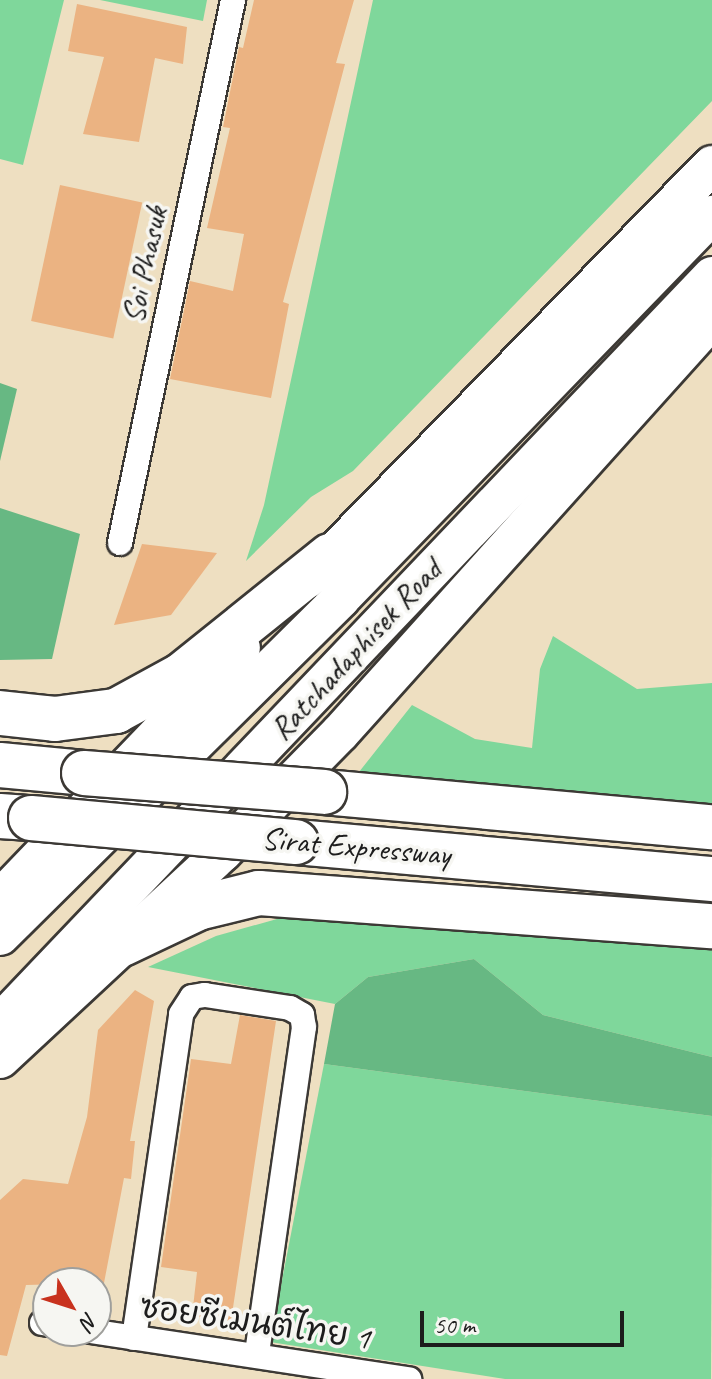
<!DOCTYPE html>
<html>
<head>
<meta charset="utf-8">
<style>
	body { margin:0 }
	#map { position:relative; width:712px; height:1379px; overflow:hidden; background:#eedfc1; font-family:Caveat,"Playpen Sans Thai",sans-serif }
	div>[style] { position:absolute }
	.green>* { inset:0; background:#7fd79b }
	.forest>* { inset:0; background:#67b883 }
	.building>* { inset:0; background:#ebb382; transform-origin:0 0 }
	.roads { filter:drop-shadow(2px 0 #3c3935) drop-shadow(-2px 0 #3c3935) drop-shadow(0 2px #3c3935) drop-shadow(0 -2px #3c3935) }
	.street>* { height:24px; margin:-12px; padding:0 12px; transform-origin:12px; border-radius:12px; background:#fff }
	.primary>* { height:38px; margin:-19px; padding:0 19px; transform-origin:19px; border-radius:19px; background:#fff }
	.highway>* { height:44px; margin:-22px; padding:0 22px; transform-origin:22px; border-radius:22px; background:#fff }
	.bridges { filter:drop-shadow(2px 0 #3c3935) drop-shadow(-2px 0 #3c3935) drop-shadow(0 2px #3c3935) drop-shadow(0 -2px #3c3935) }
	.highway-bridge>* { height:44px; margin:-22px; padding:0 22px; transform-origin:22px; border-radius:22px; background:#fff }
	span { translate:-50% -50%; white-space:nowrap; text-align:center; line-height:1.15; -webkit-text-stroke:7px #f6f6f2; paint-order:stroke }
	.street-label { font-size:32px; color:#1c1c1c }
	.north { position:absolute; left:32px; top:1267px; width:80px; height:80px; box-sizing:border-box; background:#f6f6f2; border:2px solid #9f9f9c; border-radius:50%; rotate:129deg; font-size:22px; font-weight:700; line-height:32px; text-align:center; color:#1c1c1c }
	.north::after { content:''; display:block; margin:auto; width:28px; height:36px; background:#c8321e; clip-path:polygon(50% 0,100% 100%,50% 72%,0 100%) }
	.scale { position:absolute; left:420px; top:1311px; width:204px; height:36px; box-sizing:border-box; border:4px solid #1c1c1c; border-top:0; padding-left:10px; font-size:24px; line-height:28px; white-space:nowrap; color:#1c1c1c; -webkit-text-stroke:6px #f6f6f2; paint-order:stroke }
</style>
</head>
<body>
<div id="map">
	<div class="green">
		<i style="clip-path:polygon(0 0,64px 0,23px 165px,0 159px)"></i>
		<i style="clip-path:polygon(100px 0,207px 0,203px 21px)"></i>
		<i style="clip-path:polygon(373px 0,712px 0,712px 101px,353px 471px,311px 497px,246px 561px,264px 505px)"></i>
		<i style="clip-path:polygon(553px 636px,637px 689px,712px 683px,712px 806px,379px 782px,359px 772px,412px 705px,475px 739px,532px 748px,540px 669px)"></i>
		<i style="clip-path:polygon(395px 918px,712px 947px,712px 1057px,543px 1015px,474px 959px,368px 977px,335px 1004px,148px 967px,216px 936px,277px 919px)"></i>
		<i style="clip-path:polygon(324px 1064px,712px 1116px,711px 1379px,505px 1379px,270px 1342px)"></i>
	</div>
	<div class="forest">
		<i style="clip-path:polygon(0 383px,17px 389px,0 461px)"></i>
		<i style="clip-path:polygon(0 508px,80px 534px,52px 659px,0 660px)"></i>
		<i style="clip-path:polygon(474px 959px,543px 1015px,712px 1057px,712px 1116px,324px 1064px,335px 1004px,368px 977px)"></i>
	</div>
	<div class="building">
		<i style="clip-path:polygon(254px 0,354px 0,336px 63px,345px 64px,283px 302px,289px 304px,271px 398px,170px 379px,190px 281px,233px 291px,244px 234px,207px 228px,230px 128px,223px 127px,239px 47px,243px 48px)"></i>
		<i style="clip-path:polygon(77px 4px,187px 27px,183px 64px,155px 58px,139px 142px,83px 134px,104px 57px,68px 51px)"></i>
		<i style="left:60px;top:185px;width:84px;height:139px;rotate:12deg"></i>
		<i style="clip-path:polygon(142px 544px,217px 553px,171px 615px,114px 625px)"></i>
		<i style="clip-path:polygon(135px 990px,154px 1001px,130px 1141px,135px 1141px,131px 1179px,124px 1178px,104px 1283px,26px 1285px,7px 1356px,0 1355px,0 1200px,23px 1179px,68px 1184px,87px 1117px,98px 1030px)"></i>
		<i style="clip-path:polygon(240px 1015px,276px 1021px,231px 1321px,192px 1316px,197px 1272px,161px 1267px,191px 1059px,231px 1064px)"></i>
	</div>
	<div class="roads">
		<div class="street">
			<i style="left:120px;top:543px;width:555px;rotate:-78.24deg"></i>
			<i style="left:42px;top:1323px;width:6px;rotate:9deg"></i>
			<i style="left:90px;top:1331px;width:323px;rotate:8.6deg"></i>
			<i style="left:134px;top:1338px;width:327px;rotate:-81.7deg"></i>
			<i style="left:181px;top:1014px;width:20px;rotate:-57deg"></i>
			<i style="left:192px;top:997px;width:13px;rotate:-9deg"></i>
			<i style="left:205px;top:995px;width:86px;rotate:8.7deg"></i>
			<i style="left:290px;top:1008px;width:14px;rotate:30deg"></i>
			<i style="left:302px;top:1015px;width:12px;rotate:81deg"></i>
			<i style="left:304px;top:1027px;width:331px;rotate:98.2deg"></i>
		</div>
		<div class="primary">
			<i style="left:309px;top:578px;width:577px;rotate:-45.7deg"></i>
			<i style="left:0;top:899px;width:348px;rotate:-46.2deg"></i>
			<i style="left:0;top:936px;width:479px;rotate:-44.7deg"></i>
			<i style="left:340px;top:599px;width:535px;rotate:-45.91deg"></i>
			<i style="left:0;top:1023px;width:1032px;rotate:-46.37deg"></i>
			<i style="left:0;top:1059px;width:304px;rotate:-42.9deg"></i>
			<i style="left:223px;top:852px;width:167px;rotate:-45.5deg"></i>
			<i style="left:340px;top:733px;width:557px;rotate:-48.06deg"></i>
		</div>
		<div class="highway">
			<i style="left:0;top:713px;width:55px;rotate:6.2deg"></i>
			<i style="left:55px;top:719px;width:62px;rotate:-7.5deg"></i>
			<i style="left:116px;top:711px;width:75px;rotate:-28.6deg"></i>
			<i style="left:182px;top:675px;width:190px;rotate:-38.8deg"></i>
			<i style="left:0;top:765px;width:84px;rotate:5.4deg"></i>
			<i style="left:324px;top:792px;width:390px;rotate:5.2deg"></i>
			<i style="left:0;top:816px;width:31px;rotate:4deg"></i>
			<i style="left:296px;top:842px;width:418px;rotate:5.1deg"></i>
			<i style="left:122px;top:944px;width:84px;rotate:-25.3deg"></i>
			<i style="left:198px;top:908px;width:63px;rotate:-13.8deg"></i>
			<i style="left:259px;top:893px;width:454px;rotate:4.2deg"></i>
		</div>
	</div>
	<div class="bridges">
		<div class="highway-bridge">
			<i style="left:84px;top:773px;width:241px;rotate:4.5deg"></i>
			<i style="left:31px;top:818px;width:266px;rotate:5.2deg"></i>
		</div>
	</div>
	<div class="street-label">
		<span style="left:145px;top:265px;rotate:-78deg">Soi Phasuk</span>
		<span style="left:356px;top:650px;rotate:-47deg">Ratchadaphisek Road</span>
		<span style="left:356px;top:847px;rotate:5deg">Sirat Expressway</span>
		<span style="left:255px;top:1323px;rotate:8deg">ซอยซีเมนต์ไทย 1</span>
	</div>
	<div class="north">N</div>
	<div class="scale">50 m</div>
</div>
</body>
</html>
